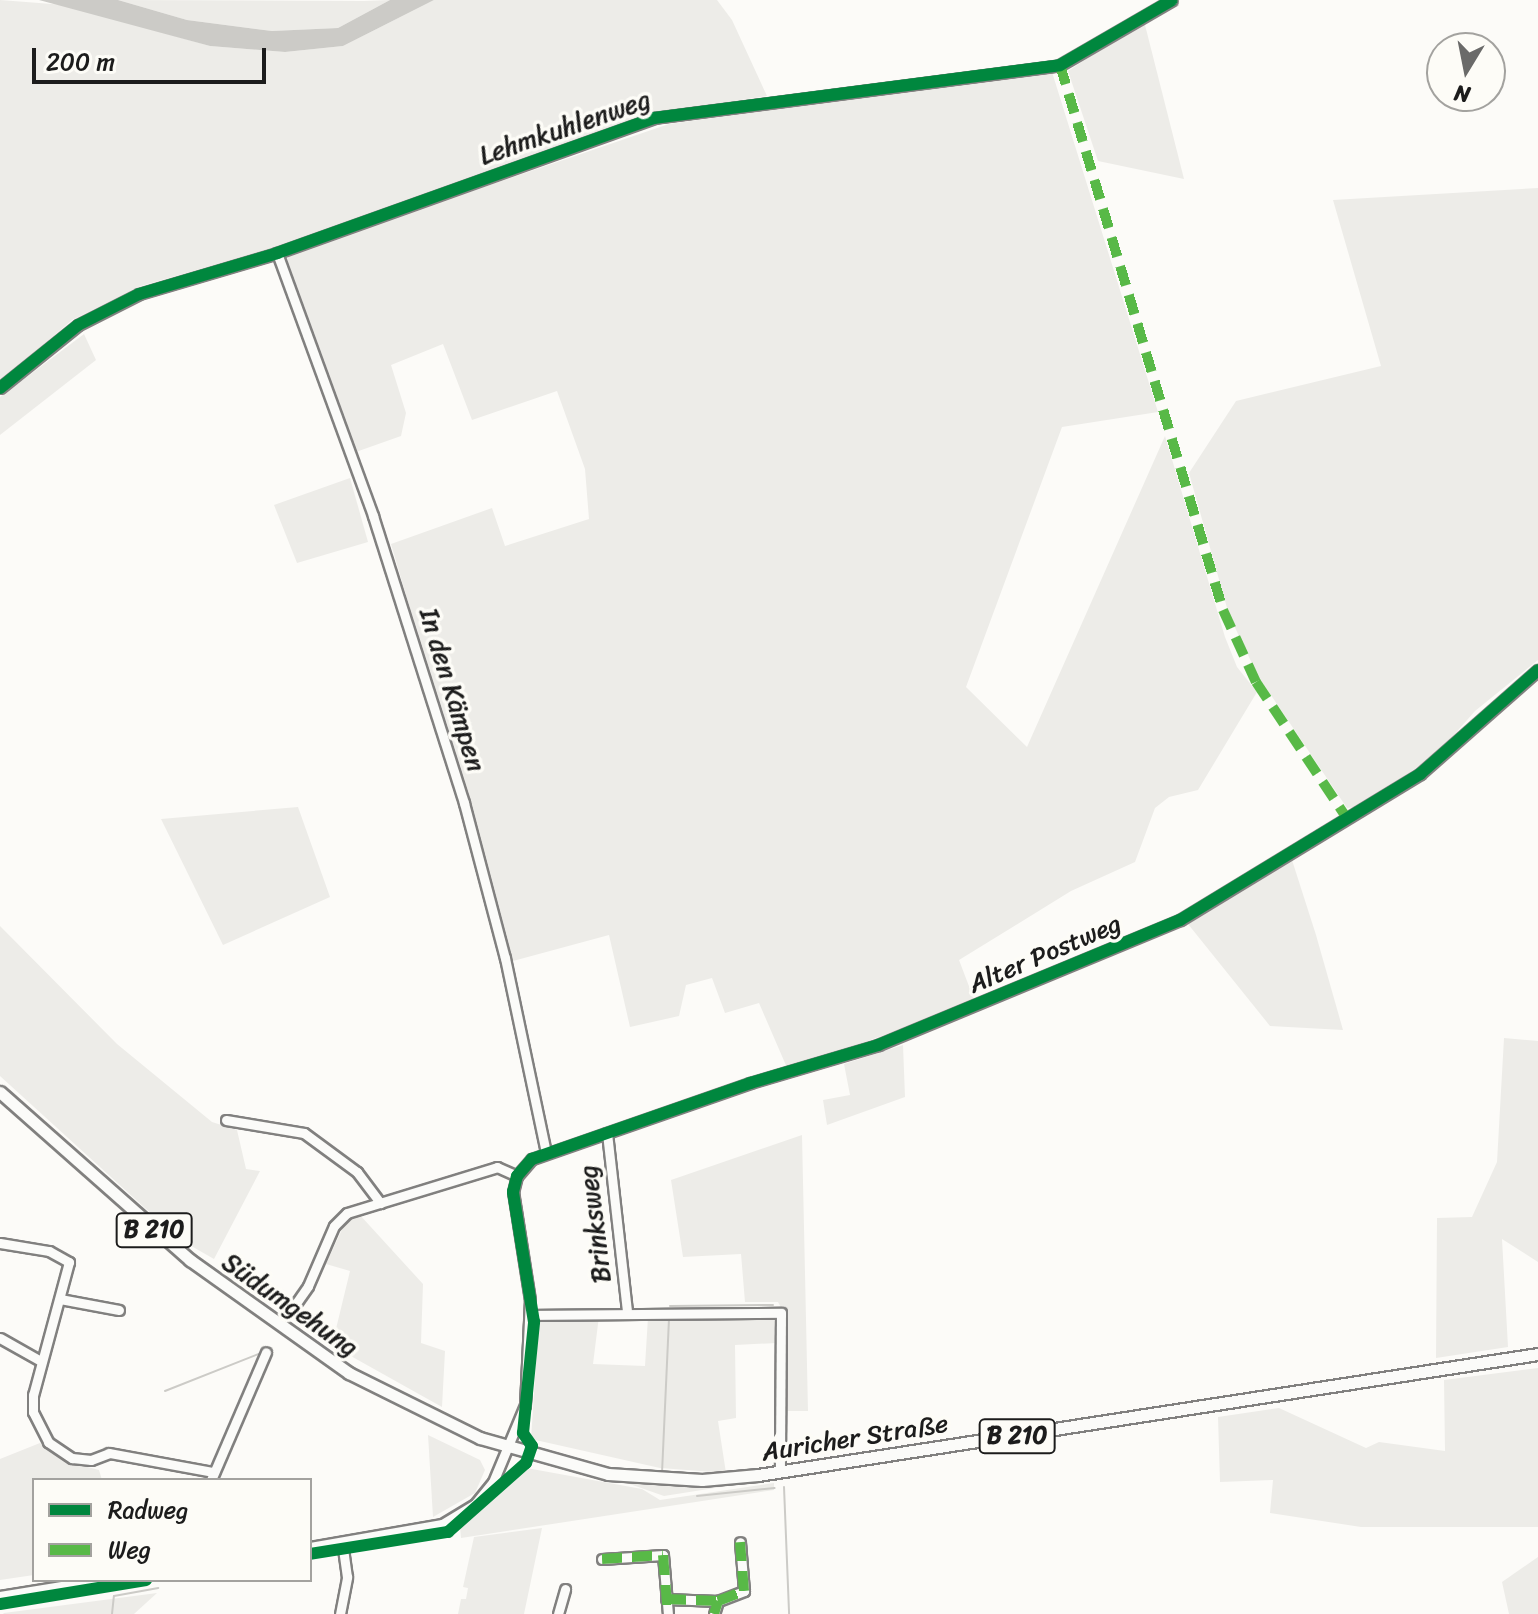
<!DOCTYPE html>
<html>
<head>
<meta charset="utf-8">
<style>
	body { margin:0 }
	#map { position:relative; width:1538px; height:1614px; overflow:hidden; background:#fcfbf8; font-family:Sriracha,sans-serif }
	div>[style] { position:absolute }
	.green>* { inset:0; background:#edece8 }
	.water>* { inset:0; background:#cccbc7 }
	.stream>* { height:2px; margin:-1px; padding:0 1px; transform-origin:1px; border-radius:1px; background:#cccbc7 }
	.roads { filter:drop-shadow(2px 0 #81807f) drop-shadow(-2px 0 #81807f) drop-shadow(0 2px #81807f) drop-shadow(0 -2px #81807f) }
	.minor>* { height:9px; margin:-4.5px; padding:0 4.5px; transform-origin:4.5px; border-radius:4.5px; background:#fbfbf9 }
	.major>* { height:11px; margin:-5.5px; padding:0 5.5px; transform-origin:5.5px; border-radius:5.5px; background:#fbfbf9 }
	.quiet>* { height:10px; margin-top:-5px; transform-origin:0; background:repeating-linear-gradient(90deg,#58b947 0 20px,transparent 0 30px) }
	.cycleway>* { height:12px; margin:-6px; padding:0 6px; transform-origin:6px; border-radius:6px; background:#00873e }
	span { translate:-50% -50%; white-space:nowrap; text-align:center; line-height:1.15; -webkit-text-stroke:7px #fdfcf7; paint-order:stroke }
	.shield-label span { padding:2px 6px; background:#fdfcf7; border:2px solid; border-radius:6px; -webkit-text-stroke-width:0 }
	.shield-label { font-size:24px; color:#1c1c1c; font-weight:700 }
	.street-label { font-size:26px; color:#1c1c1c }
	.legend { position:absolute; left:32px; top:1478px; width:280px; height:104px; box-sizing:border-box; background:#fdfcf7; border:2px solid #a3a29f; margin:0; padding:10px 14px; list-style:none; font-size:24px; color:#1c1c1c }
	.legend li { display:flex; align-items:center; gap:16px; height:40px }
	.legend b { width:40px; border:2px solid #a3a29f }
	.north { position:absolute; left:1426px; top:32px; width:80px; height:80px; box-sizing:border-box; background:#fdfcf7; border:2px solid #a3a29f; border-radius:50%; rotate:190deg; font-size:22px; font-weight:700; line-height:32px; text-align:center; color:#1c1c1c }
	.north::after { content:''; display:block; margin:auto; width:28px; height:36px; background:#6a6a69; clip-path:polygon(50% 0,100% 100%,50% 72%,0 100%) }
	.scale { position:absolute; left:32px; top:48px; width:234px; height:36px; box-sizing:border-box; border:4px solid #1c1c1c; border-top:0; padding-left:10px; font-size:24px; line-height:28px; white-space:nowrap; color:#1c1c1c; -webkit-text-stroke:6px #fdfcf7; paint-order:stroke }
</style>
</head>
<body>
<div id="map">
	<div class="green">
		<i style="clip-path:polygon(0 0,65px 5px,210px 46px,285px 52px,343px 46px,434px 0,717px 0,732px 20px,767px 96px,649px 114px,276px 247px,141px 286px,72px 320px,0 382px)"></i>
		<i style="clip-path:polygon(118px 0,364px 1px,390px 0,338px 28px,272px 31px,187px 20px)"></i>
		<i style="clip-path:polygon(1144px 21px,1184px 179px,1098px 161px,1068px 71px)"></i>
		<i style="clip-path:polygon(1052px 72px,1158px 412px,1062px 427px,966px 687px,1027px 747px,1165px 436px,1225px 637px,1237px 667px,1257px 692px,1198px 790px,1169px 797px,1155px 808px,1135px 862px,1071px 891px,959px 960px,975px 1002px,788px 1070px,759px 1003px,725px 1013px,712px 978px,686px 985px,679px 1016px,630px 1027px,609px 935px,513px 961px,391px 544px,492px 508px,505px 546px,589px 519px,585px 469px,557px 391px,472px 420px,443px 344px,391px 365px,406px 413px,401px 436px,353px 453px,286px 261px,290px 253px,669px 124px)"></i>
		<i style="clip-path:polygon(1538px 188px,1538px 660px,1475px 711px,1437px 754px,1358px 807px,1347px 808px,1258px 676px,1229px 615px,1189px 473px,1236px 401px,1381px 366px,1333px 200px)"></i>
		<i style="clip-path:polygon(84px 334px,96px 360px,0 435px,0 397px)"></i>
		<i style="clip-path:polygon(350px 478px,368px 542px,297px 563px,274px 505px)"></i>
		<i style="clip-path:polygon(298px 807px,330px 897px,223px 945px,161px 819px)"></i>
		<i style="clip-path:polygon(1292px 860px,1316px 935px,1343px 1030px,1270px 1026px,1188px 924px)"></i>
		<i style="clip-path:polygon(0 926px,117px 1044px,212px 1122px,237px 1130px,246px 1169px,260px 1171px,214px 1259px,179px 1239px,0 1076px)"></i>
		<i style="clip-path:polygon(1504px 1038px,1538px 1041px,1538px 1262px,1502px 1239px,1508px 1347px,1436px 1358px,1437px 1218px,1472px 1217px,1497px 1162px)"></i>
		<i style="clip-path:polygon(903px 1045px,905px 1097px,827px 1125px,823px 1100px,850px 1095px,844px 1064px)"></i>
		<i style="clip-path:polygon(802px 1135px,808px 1411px,786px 1411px,785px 1315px,778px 1302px,745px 1302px,741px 1254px,683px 1257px,671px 1180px)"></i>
		<i style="clip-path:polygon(359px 1214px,423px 1284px,421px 1343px,445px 1351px,442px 1407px,315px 1336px,335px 1333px,350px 1271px,326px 1264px,345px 1223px)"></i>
		<i style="clip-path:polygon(770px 1315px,778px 1326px,777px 1343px,735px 1345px,736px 1418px,718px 1421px,726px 1473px,660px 1468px,531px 1439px,539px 1317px,599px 1316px,593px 1364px,645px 1366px,648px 1317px)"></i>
		<i style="clip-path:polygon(1538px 1368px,1538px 1527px,1361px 1527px,1270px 1513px,1273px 1480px,1220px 1482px,1218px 1417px,1279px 1408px,1366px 1448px,1379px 1442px,1445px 1451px,1444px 1380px)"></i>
		<i style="clip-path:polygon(428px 1435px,480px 1460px,485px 1470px,475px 1493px,433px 1517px)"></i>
		<i style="clip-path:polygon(40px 1443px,65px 1461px,99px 1470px,102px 1480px,34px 1480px,34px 1575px,0 1580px,0 1459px)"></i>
		<i style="clip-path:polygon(521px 1467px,642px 1489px,660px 1500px,774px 1483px,774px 1490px,461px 1538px,460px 1527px,497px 1496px)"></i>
		<i style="clip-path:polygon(766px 1480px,664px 1496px,624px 1482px,711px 1485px)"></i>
		<i style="clip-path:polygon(542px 1528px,524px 1614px,458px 1614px,461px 1599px,466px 1599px,468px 1588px,463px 1587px,474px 1537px)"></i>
		<i style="clip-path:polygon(1538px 1557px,1538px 1614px,1509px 1614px,1502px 1582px)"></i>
		<i style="clip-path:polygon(157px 1593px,134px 1614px,3px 1614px,4px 1613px)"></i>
	</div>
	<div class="water">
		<i style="clip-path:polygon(39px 0,118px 0,187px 20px,272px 31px,338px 28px,390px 0,434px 0,343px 46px,285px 52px,210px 46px)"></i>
	</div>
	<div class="stream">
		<i style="left:670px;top:1306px;width:103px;rotate:-0.6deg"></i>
		<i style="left:165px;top:1391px;width:103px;rotate:-21.6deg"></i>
		<i style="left:662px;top:1473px;width:154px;rotate:-87.4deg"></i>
		<i style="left:784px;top:1487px;width:127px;rotate:87.7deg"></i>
		<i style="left:697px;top:1496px;width:78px;rotate:-5.9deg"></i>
		<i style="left:112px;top:1614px;width:18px;rotate:-84deg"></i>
		<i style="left:114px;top:1596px;width:45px;rotate:-10.3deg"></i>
	</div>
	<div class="roads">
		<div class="minor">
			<i style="left:277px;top:253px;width:280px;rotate:69.9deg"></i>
			<i style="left:373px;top:516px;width:301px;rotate:72.4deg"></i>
			<i style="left:464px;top:803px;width:160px;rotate:75.2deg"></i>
			<i style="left:505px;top:958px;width:198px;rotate:78.1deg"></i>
			<i style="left:0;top:388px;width:100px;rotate:-38.9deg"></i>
			<i style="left:78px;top:325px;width:68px;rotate:-26.9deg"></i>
			<i style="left:139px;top:294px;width:144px;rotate:-16.5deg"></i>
			<i style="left:277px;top:253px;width:400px;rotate:-19.7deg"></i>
			<i style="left:654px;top:118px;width:409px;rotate:-7.4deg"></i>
			<i style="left:1060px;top:65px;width:129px;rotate:-30.1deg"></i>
			<i style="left:226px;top:1120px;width:79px;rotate:9.5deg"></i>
			<i style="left:304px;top:1133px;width:66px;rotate:36.3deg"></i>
			<i style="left:357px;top:1172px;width:39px;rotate:53deg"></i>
			<i style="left:607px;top:1133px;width:178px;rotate:83.6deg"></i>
			<i style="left:0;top:1243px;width:50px;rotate:9.3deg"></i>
			<i style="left:49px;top:1251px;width:23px;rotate:29deg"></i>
			<i style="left:69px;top:1262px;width:138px;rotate:105.1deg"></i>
			<i style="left:33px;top:1395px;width:17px;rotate:90deg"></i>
			<i style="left:33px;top:1412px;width:34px;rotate:63deg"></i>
			<i style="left:48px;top:1442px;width:29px;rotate:34deg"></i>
			<i style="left:72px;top:1458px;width:19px;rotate:6deg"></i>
			<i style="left:91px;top:1460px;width:19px;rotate:-21deg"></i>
			<i style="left:109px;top:1453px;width:106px;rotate:10.4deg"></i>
			<i style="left:60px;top:1299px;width:60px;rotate:10.6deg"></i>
			<i style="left:292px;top:1309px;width:28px;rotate:-55deg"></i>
			<i style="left:308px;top:1286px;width:65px;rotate:-66.6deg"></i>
			<i style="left:334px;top:1226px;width:18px;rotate:-45deg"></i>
			<i style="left:347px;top:1213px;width:157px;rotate:-17deg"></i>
			<i style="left:497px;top:1167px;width:22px;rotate:24deg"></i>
			<i style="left:530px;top:1315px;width:251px;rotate:-0.5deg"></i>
			<i style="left:781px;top:1313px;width:159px;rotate:90.4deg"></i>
			<i style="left:0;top:1338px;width:45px;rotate:29.4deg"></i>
			<i style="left:211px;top:1480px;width:139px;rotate:-66.7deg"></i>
			<i style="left:310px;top:1547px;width:134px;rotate:-9.9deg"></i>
			<i style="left:442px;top:1524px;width:39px;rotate:-31deg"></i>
			<i style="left:475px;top:1504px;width:28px;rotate:-51deg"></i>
			<i style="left:493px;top:1482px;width:83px;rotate:-67.4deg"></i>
			<i style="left:525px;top:1405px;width:105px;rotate:-87.3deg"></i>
			<i style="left:530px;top:1300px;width:109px;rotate:-98.9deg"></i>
			<i style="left:513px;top:1192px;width:16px;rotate:-76deg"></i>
			<i style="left:517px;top:1176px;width:23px;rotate:-49deg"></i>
			<i style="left:532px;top:1159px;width:231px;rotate:-19.2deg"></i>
			<i style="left:750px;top:1083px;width:134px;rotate:-16.5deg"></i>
			<i style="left:878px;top:1045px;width:327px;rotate:-22.5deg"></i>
			<i style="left:1180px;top:920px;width:281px;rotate:-31.3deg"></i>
			<i style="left:1420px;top:774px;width:157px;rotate:-41.4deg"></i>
			<i style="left:602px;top:1559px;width:61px;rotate:-3.8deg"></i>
			<i style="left:663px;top:1555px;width:59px;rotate:85.2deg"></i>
			<i style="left:0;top:1596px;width:100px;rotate:-9.2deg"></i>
			<i style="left:666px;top:1599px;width:52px;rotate:2.2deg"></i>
			<i style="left:340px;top:1614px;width:38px;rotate:-79deg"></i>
			<i style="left:347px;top:1577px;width:35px;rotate:-98deg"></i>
			<i style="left:558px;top:1614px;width:26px;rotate:-74deg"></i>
			<i style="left:714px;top:1614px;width:14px;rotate:-73deg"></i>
			<i style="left:718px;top:1601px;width:28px;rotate:-21deg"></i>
			<i style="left:744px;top:1591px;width:49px;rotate:-94.7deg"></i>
		</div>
		<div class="major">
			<i style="left:0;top:1092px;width:254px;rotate:41.5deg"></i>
			<i style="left:190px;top:1260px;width:195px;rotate:35.4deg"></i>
			<i style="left:349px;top:1373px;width:146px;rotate:26.4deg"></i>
			<i style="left:480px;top:1438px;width:133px;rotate:15.7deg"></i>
			<i style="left:608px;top:1474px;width:94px;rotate:3.7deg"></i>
			<i style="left:702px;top:1480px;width:56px;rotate:-5.1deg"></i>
			<i style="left:758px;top:1475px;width:789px;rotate:-8.82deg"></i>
		</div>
	</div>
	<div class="quiet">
		<i style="left:1060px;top:65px;width:569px;rotate:73.35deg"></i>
		<i style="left:1223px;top:610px;width:79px;rotate:65.4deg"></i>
		<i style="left:1256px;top:682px;width:162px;rotate:56.3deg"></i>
		<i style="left:602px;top:1559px;width:61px;rotate:-3.8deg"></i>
		<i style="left:663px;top:1555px;width:59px;rotate:85.2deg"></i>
		<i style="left:666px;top:1599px;width:52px;rotate:2.2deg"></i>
		<i style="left:714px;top:1614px;width:14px;rotate:-73deg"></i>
		<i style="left:718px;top:1601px;width:28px;rotate:-21deg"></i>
		<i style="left:744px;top:1591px;width:49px;rotate:-94.7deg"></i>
	</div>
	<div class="cycleway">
		<i style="left:0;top:388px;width:100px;rotate:-38.9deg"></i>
		<i style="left:78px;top:325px;width:68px;rotate:-26.9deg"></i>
		<i style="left:139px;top:294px;width:144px;rotate:-16.5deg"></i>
		<i style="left:277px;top:253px;width:400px;rotate:-19.7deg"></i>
		<i style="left:654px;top:118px;width:409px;rotate:-7.4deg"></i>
		<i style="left:1060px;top:65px;width:129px;rotate:-30.1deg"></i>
		<i style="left:310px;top:1554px;width:140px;rotate:-9.1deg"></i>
		<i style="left:448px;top:1532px;width:104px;rotate:-41.5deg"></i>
		<i style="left:526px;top:1463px;width:18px;rotate:-71deg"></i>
		<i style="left:532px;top:1446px;width:16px;rotate:-125deg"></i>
		<i style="left:523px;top:1433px;width:112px;rotate:-84.3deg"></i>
		<i style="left:534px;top:1322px;width:132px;rotate:-99.2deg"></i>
		<i style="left:513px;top:1192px;width:16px;rotate:-76deg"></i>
		<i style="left:517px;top:1176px;width:23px;rotate:-49deg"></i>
		<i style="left:532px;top:1159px;width:231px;rotate:-19.2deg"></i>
		<i style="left:750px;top:1083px;width:134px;rotate:-16.5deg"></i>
		<i style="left:878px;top:1045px;width:327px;rotate:-22.5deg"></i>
		<i style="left:1180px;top:920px;width:281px;rotate:-31.3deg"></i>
		<i style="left:1420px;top:774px;width:157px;rotate:-41.4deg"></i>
		<i style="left:0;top:1604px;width:148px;rotate:-9.3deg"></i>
	</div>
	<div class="shield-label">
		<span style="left:154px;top:1230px">B 210</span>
		<span style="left:1017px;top:1436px">B 210</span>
	</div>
	<div class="street-label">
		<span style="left:565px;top:128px;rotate:-19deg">Lehmkuhlenweg</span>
		<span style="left:452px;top:690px;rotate:73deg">In den Kämpen</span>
		<span style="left:1045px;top:954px;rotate:-23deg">Alter Postweg</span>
		<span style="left:595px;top:1224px;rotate:-97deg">Brinksweg</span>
		<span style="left:290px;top:1305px;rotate:35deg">Südumgehung</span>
		<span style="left:855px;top:1438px;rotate:-9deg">Auricher Straße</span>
	</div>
	<ul class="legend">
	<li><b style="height:10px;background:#00873e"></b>Radweg</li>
	<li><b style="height:10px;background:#58b947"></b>Weg</li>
	</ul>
	<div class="north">N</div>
	<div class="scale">200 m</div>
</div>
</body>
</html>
